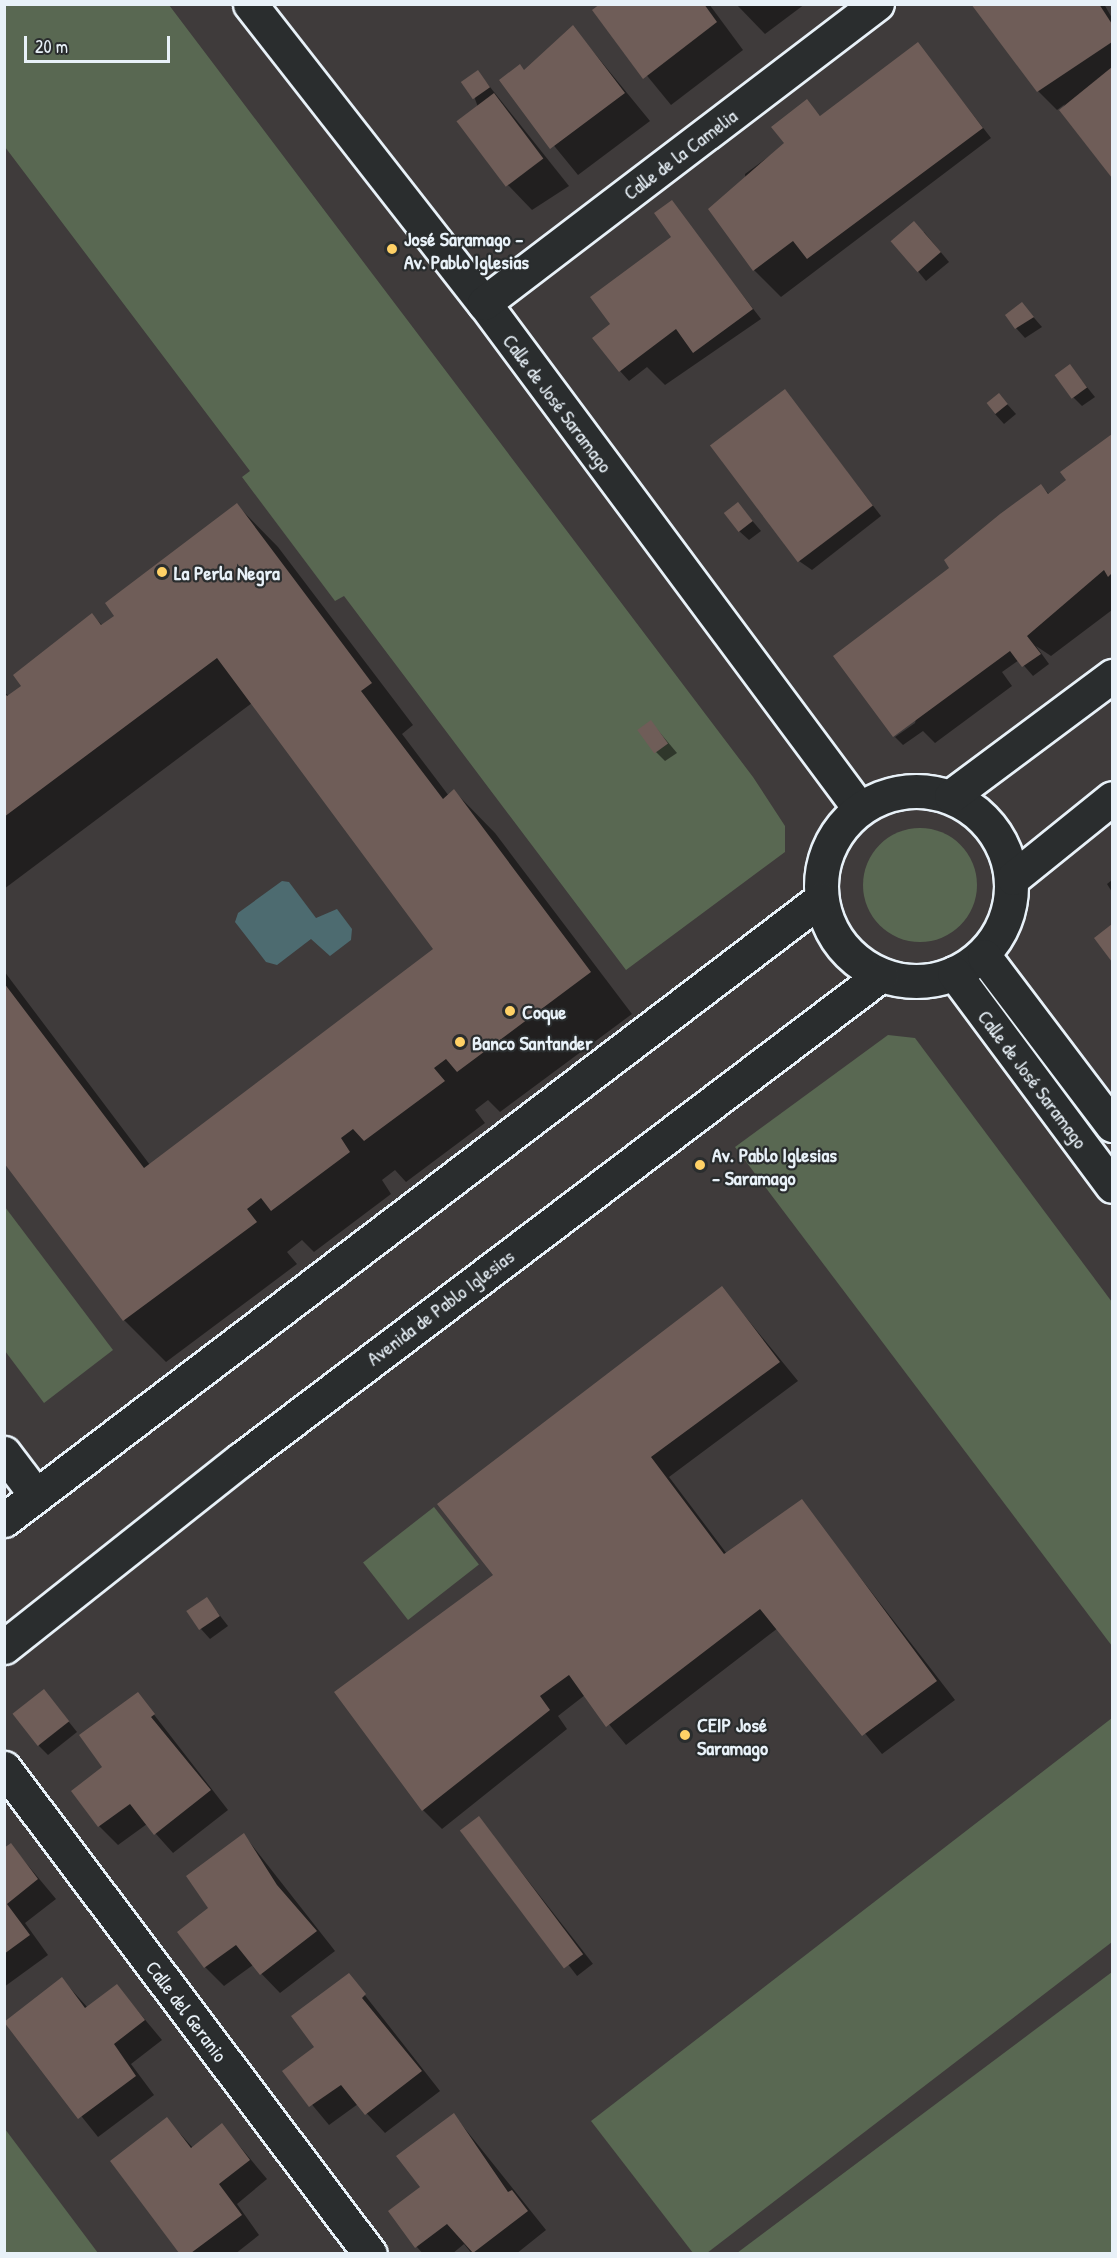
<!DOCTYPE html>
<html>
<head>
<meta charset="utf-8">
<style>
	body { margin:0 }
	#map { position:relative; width:1117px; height:2258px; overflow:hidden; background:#3f3b3b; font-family:"Patrick Hand",sans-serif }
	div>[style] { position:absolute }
	.green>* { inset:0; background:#596852; transform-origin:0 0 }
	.round { border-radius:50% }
	.water>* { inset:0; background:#4d6b70 }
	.shadow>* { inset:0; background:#0007; transform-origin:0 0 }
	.building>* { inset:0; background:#6f5d58; transform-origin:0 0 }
	.roads { filter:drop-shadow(2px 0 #e8f1f8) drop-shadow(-2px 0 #e8f1f8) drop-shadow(0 2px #e8f1f8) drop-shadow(0 -2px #e8f1f8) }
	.street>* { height:33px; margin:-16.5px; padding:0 16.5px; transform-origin:16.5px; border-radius:16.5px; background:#2a2d2e }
	.secondary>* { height:33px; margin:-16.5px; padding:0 16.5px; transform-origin:16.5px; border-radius:16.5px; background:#2a2d2e }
	.secondary>.ring { margin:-16.5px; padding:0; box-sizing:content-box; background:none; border:33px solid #2a2d2e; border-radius:50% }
	.dots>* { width:16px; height:16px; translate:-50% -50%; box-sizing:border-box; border:3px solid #2a2d2e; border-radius:50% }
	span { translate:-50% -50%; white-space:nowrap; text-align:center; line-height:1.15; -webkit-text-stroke:4.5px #2a2d2e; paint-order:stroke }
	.street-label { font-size:20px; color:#e8f1f8 }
	.poi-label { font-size:20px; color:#e8f1f8; font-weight:700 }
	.left { translate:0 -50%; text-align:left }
	.frame { position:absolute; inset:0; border:6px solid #e8f1f8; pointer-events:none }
	.scale { position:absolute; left:24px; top:36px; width:146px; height:27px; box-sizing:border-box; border:3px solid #e8f1f8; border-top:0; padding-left:8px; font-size:18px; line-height:21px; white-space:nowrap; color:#e8f1f8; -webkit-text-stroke:4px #2a2d2e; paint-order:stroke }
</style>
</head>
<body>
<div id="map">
	<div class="green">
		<i style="clip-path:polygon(5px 5px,169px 5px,753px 777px,785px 826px,785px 852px,626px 970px,344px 596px,335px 601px,242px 477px,250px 471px,5px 147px)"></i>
		<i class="round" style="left:863px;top:828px;width:114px;height:114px"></i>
		<i style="clip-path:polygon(888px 1035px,915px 1038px,1112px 1302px,1112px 1646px,735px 1147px)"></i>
		<i style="clip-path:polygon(5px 1207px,113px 1350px,44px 1403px,5px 1351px)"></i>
		<i style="left:434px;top:1507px;width:73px;height:90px;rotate:52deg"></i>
		<i style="clip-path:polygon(1112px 1718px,1112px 1942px,707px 2253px,693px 2253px,591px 2121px)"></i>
		<i style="clip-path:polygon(1112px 1972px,1112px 2253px,737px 2253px)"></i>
		<i style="clip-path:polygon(5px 2129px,98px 2253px,5px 2253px)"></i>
	</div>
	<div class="water">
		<i style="clip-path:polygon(282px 881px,289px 882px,316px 918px,337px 909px,352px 929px,351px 940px,330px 956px,311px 939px,277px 965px,266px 962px,235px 922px,238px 913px)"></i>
	</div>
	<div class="shadow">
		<i style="clip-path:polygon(606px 4px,709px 4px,743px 50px,671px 105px,594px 11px)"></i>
		<i style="clip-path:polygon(736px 4px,805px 4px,765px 34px)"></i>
		<i style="clip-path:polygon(973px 4px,1104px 4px,1112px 18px,1112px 176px,1061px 110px,1065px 104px,1057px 110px,1038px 91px)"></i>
		<i style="clip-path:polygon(573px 27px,650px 121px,578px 175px,501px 81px,525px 71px)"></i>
		<i style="clip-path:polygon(918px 44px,991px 138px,781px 297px,754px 270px,745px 174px,786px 144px,807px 101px,821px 117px)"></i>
		<i style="clip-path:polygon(478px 72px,569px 186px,532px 210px,506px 183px,475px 99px)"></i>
		<i style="clip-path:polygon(671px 202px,761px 319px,665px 385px,647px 367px,629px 381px,620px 371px,610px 326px,671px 239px)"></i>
		<i style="clip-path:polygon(924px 232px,949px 262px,926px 281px,892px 240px)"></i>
		<i style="clip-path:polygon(1022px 304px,1042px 327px,1025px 338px,1016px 328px)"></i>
		<i style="clip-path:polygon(1070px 366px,1095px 397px,1082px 406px,1073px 397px)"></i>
		<i style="clip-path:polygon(785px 391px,881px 516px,812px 570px,799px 561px)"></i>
		<i style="clip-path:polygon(999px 395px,1016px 414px,1004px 424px,995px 414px)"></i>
		<i style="clip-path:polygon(1112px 436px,1112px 610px,1051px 656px,1036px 646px,1049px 664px,1033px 676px,1019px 660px,1002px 672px,1012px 686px,935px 743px,923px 731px,903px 745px,895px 737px,915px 723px,951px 569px,1041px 486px,1050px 495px,1068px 480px,1062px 473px)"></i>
		<i style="clip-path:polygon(738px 504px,761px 531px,749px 540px,739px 531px)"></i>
		<i style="clip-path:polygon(237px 505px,278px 547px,413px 725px,402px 734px,449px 796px,454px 791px,495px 833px,632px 1014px,500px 1112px,488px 1100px,475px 1110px,485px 1123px,406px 1182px,395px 1170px,382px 1180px,391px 1194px,314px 1252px,302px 1240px,287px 1252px,297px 1264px,166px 1362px,124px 1320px,4px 1161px,4px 971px,150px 1165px,435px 949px,252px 703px,4px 889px,4px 692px,9px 696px,23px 686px,92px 615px,103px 626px,116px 617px)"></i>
		<i style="clip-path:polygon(651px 722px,677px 753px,665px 761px,656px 752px)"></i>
		<i style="clip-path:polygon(1112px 880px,1112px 892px,1107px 884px)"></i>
		<i style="clip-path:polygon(722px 1288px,798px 1381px,669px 1477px,727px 1554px,801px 1501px,955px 1700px,882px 1754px,778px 1628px,626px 1745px,585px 1695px,558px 1716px,567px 1729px,442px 1829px,423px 1810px,495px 1575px)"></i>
		<i style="clip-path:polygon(207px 1599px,228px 1626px,210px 1639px,201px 1629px)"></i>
		<i style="clip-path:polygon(44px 1691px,77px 1732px,48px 1755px,39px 1746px)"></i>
		<i style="clip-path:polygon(138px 1694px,228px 1810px,173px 1853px,147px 1824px,118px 1845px,99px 1826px,104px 1767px)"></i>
		<i style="left:479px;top:1818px;width:185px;height:20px;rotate:52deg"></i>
		<i style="clip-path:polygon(244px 1835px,335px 1951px,280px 1993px,253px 1965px,224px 1986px,205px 1967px,211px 1908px)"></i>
		<i style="clip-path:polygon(11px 1845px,56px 1899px,25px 1923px,48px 1955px,4px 1987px,4px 1850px)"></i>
		<i style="clip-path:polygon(349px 1975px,440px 2091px,385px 2133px,358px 2104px,329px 2125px,284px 2071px,316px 2047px)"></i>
		<i style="clip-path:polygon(62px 1979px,88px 2008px,117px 1986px,162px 2040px,131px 2064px,154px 2095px,98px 2137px,6px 2022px)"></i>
		<i style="clip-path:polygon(454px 2115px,546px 2230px,516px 2254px,472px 2254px,464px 2244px,452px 2254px,423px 2254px,417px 2247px,422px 2188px)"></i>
		<i style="clip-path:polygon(167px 2119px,193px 2148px,222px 2125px,267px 2179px,237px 2204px,259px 2235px,235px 2254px,181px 2254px,112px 2162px)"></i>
	</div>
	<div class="building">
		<i style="clip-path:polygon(600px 4px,704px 4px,717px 22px,643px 79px,592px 10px)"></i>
		<i style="clip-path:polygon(971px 4px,1099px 4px,1112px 24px,1112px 42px,1037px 92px)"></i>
		<i style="clip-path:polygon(573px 25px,625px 93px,550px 149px,499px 80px,520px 64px,524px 70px)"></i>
		<i style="clip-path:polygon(918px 42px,983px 128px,807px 259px,793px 241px,753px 271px,708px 209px,784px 143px,771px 127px,807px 99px,820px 116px)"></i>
		<i style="clip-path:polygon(1112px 67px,1112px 178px,1059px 110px)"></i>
		<i style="left:478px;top:70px;width:21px;height:21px;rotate:55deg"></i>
		<i style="left:494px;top:93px;width:82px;height:47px;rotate:53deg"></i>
		<i style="clip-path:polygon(672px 200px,753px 309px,693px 353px,676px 329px,619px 372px,592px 338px,610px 324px,590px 297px,671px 237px,654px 213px)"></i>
		<i style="left:914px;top:221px;width:41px;height:31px;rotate:49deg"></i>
		<i style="clip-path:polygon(1022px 302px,1034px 317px,1015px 329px,1005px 315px)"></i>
		<i style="left:1070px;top:364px;width:29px;height:19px;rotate:54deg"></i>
		<i style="left:785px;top:389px;width:146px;height:94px;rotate:53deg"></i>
		<i style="left:999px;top:393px;width:14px;height:16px;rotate:51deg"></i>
		<i style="clip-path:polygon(1112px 434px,1112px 573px,1108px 577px,1104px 570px,1027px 636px,1041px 654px,1022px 667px,1010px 651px,893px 737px,833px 656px,949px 568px,944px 560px,1000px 514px,1041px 484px,1048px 494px,1066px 480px,1060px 472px)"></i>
		<i style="left:738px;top:502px;width:24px;height:18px;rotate:52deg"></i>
		<i style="clip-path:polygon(237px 503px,372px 683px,361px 691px,443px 799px,454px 789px,591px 972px,457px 1072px,446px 1059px,434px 1068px,445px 1081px,364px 1141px,353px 1129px,341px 1138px,350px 1152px,271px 1211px,261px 1198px,247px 1209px,257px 1222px,123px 1321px,4px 1163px,4px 983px,144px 1168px,433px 949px,217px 658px,4px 817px,4px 692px,7px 696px,21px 686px,13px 675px,92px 613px,101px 625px,114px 616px,105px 603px)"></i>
		<i style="left:651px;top:720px;width:29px;height:17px;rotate:54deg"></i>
		<i style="clip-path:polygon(1112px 924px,1112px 962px,1094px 938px)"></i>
		<i style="clip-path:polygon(722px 1286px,780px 1362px,651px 1457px,724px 1554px,802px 1499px,937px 1681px,862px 1736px,760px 1609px,606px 1727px,569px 1675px,540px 1696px,550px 1710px,422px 1811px,334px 1692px,493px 1575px,437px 1504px)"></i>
		<i style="left:207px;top:1597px;width:23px;height:25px;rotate:56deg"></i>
		<i style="left:44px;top:1689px;width:41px;height:40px;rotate:52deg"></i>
		<i style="clip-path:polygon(138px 1692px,155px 1714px,151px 1717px,211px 1790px,154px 1835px,130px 1804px,98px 1827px,71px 1791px,102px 1767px,79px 1735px)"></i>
		<i style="left:479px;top:1816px;width:173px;height:24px;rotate:53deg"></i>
		<i style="clip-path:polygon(244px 1833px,277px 1885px,317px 1931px,260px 1975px,236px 1945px,204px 1968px,177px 1932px,208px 1908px,186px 1876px)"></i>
		<i style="clip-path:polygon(11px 1843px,38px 1879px,7px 1904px,30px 1935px,4px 1954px,4px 1848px)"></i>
		<i style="clip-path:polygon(349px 1973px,366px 1994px,362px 1998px,422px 2071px,365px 2115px,341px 2085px,309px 2107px,282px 2071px,314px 2047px,291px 2016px)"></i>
		<i style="clip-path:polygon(62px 1977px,85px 2008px,117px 1984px,145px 2020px,114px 2044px,136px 2076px,78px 2119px,4px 2022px)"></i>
		<i style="clip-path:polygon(454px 2113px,508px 2192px,512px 2190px,528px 2211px,473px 2253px,447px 2224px,415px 2248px,388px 2211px,420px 2187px,396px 2156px)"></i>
		<i style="clip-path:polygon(167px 2117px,191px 2148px,222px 2123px,250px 2160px,219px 2184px,242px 2215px,191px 2253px,179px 2253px,110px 2161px)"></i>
	</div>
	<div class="roads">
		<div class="street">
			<i style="left:250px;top:4px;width:380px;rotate:52deg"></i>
			<i style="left:484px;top:303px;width:629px;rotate:53.4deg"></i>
			<i style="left:484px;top:303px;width:494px;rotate:-37.3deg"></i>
			<i style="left:4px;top:1453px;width:51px;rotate:52.9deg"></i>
			<i style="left:4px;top:1768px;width:608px;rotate:53.02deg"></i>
		</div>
		<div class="secondary">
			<i class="ring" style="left:821px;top:791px;width:157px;height:157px"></i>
			<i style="left:951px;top:796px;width:201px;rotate:-36.7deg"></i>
			<i style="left:1013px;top:878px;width:127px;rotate:-38.9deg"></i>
			<i style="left:984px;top:956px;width:212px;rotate:52.9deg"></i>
			<i style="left:954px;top:973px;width:265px;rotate:53.4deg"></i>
			<i style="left:4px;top:1520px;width:1026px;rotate:-37.24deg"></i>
			<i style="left:4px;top:1647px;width:301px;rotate:-38.4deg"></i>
			<i style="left:240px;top:1460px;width:804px;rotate:-37.11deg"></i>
		</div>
	</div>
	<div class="dots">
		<i style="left:392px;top:249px;background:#ffd166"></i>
		<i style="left:162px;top:572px;background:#ffd166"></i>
		<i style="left:510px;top:1011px;background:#ffd166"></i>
		<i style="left:460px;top:1042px;background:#ffd166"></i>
		<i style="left:700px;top:1165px;background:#ffd166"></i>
		<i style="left:685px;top:1735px;background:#ffd166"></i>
	</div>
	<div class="street-label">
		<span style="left:680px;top:154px;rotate:-37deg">Calle de la Camelia</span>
		<span style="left:558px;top:403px;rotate:53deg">Calle de José Saramago</span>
		<span style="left:1033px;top:1079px;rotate:53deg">Calle de José Saramago</span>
		<span style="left:440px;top:1307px;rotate:-37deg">Avenida de Pablo Iglesias</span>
		<span style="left:187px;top:2011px;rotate:53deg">Calle del Geranio</span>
	</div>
	<div class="poi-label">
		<span class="left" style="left:404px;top:250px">José Saramago -<br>Av. Pablo Iglesias</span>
		<span class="left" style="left:174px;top:572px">La Perla Negra</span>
		<span class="left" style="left:522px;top:1011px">Coque</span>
		<span class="left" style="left:472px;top:1042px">Banco Santander</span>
		<span class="left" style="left:712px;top:1166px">Av. Pablo Iglesias<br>- Saramago</span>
		<span class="left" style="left:697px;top:1736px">CEIP José<br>Saramago</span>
	</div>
	<div class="frame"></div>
	<div class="scale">20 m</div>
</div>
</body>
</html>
